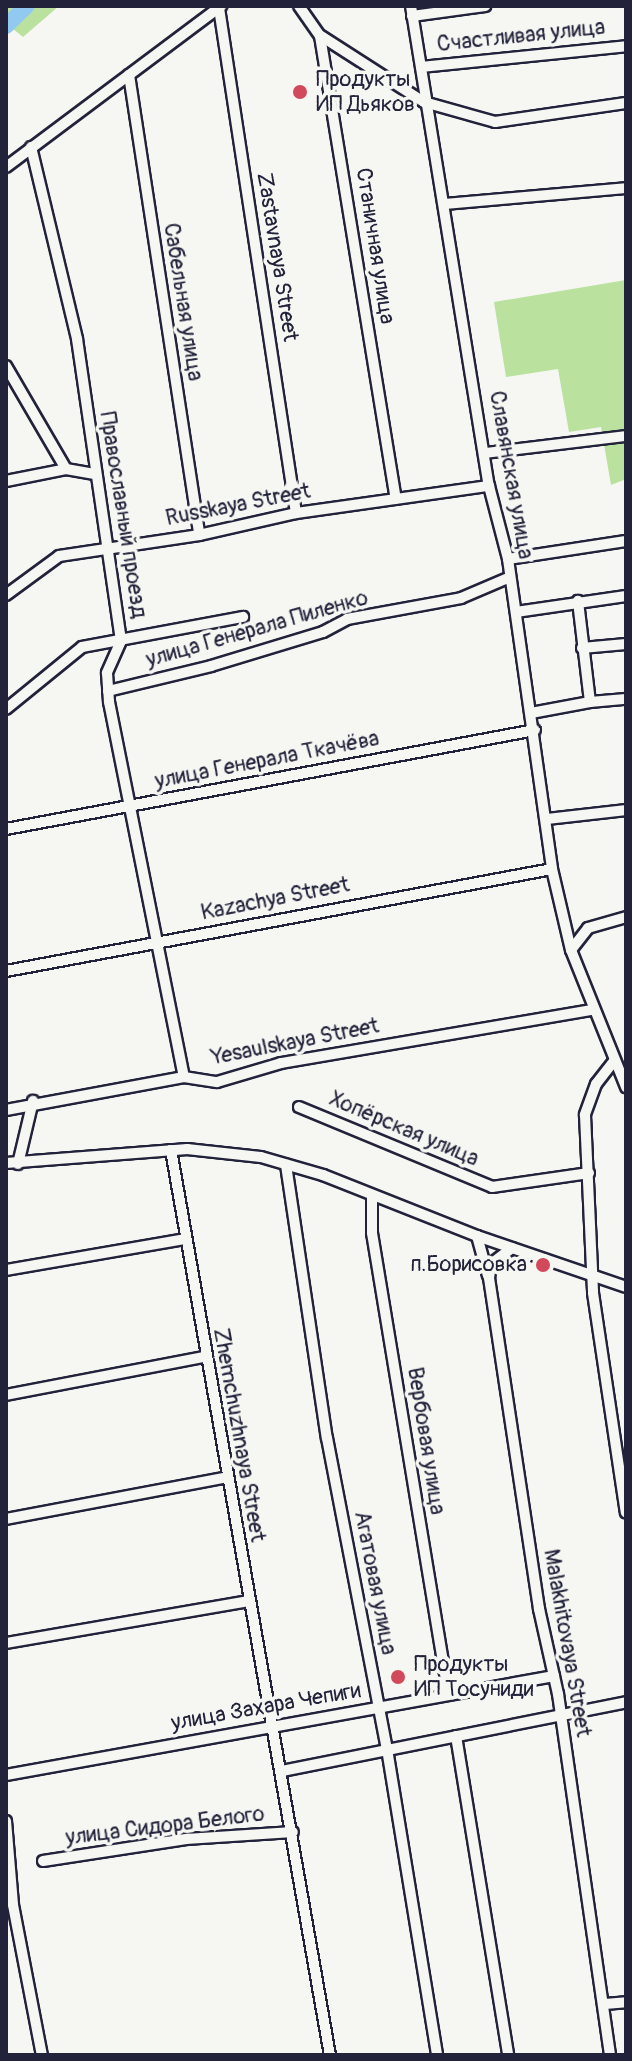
<!DOCTYPE html>
<html>
<head>
<meta charset="utf-8">
<style>
	body { margin:0 }
	#map { position:relative; width:632px; height:2061px; overflow:hidden; background:#f6f6f2; font-family:Pangolin,sans-serif }
	div>[style] { position:absolute }
	.green>* { inset:0; background:#bae29e }
	.river>* { height:16px; margin:-8px; padding:0 8px; transform-origin:8px; border-radius:8px; background:#92c9f0 }
	.roads { filter:drop-shadow(2px 0 #22223b) drop-shadow(-2px 0 #22223b) drop-shadow(0 2px #22223b) drop-shadow(0 -2px #22223b) }
	.minor>* { height:10px; margin:-5px; padding:0 5px; transform-origin:5px; border-radius:5px; background:#f6f6f2 }
	.dots>* { width:22px; height:22px; translate:-50% -50%; box-sizing:border-box; border:4px solid #f6f6f2; border-radius:50% }
	span { translate:-50% -50%; white-space:nowrap; text-align:center; line-height:1.15; -webkit-text-stroke:7px #f6f6f2; paint-order:stroke }
	.street-label { font-size:22px; color:#22223b }
	.poi-label { font-size:22px; color:#22223b }
	.left { translate:0 -50%; text-align:left }
	.right { translate:-100% -50%; text-align:right }
	.frame { position:absolute; inset:0; border:8px solid #22223b; pointer-events:none }
</style>
</head>
<body>
<div id="map">
	<div class="green">
		<i style="clip-path:polygon(11px 6px,59px 6px,23px 37px,13px 29px,6px 35px,6px 10px)"></i>
		<i style="clip-path:polygon(626px 280px,626px 479px,611px 485px,601px 427px,569px 432px,558px 369px,506px 377px,494px 302px)"></i>
	</div>
	<div class="river">
		<i style="left:6px;top:26px;width:29px;rotate:-44deg"></i>
	</div>
	<div class="roads">
		<div class="minor">
			<i style="left:299px;top:6px;width:37px;rotate:55deg"></i>
			<i style="left:320px;top:36px;width:469px;rotate:80.7deg"></i>
			<i style="left:411px;top:6px;width:486px;rotate:80.8deg"></i>
			<i style="left:489px;top:486px;width:75px;rotate:75.4deg"></i>
			<i style="left:508px;top:559px;width:313px;rotate:81.9deg"></i>
			<i style="left:552px;top:869px;width:83px;rotate:76.8deg"></i>
			<i style="left:571px;top:950px;width:148px;rotate:68.1deg"></i>
			<i style="left:219px;top:8px;width:511px;rotate:81.33deg"></i>
			<i style="left:412px;top:16px;width:74px;rotate:-7.8deg"></i>
			<i style="left:321px;top:36px;width:122px;rotate:32.7deg"></i>
			<i style="left:424px;top:102px;width:74px;rotate:15.7deg"></i>
			<i style="left:495px;top:122px;width:132px;rotate:-8.3deg"></i>
			<i style="left:421px;top:67px;width:206px;rotate:-5.8deg"></i>
			<i style="left:129px;top:75px;width:465px;rotate:81.3deg"></i>
			<i style="left:31px;top:147px;width:197px;rotate:76.5deg"></i>
			<i style="left:77px;top:339px;width:305px;rotate:81.7deg"></i>
			<i style="left:121px;top:641px;width:35px;rotate:114deg"></i>
			<i style="left:107px;top:673px;width:29px;rotate:86deg"></i>
			<i style="left:109px;top:702px;width:382px;rotate:78.7deg"></i>
			<i style="left:6px;top:167px;width:269px;rotate:-36.8deg"></i>
			<i style="left:444px;top:204px;width:183px;rotate:-5deg"></i>
			<i style="left:6px;top:366px;width:119px;rotate:59.8deg"></i>
			<i style="left:66px;top:469px;width:29px;rotate:10deg"></i>
			<i style="left:485px;top:453px;width:142px;rotate:-6.9deg"></i>
			<i style="left:6px;top:481px;width:61px;rotate:-11.3deg"></i>
			<i style="left:508px;top:559px;width:119px;rotate:-8.7deg"></i>
			<i style="left:6px;top:595px;width:66px;rotate:-36.3deg"></i>
			<i style="left:59px;top:556px;width:142px;rotate:-8.5deg"></i>
			<i style="left:199px;top:535px;width:99px;rotate:-12.8deg"></i>
			<i style="left:296px;top:513px;width:195px;rotate:-8deg"></i>
			<i style="left:516px;top:612px;width:111px;rotate:-8.3deg"></i>
			<i style="left:582px;top:648px;width:44px;rotate:-5.2deg"></i>
			<i style="left:108px;top:691px;width:106px;rotate:-13.6deg"></i>
			<i style="left:211px;top:666px;width:117px;rotate:-16.9deg"></i>
			<i style="left:323px;top:632px;width:27px;rotate:-28deg"></i>
			<i style="left:347px;top:619px;width:116px;rotate:-10.4deg"></i>
			<i style="left:461px;top:598px;width:51px;rotate:-23.1deg"></i>
			<i style="left:590px;top:702px;width:36px;rotate:-5deg"></i>
			<i style="left:6px;top:709px;width:98px;rotate:-39.2deg"></i>
			<i style="left:82px;top:647px;width:164px;rotate:-10.6deg"></i>
			<i style="left:531px;top:713px;width:60px;rotate:-10.6deg"></i>
			<i style="left:590px;top:702px;width:102px;rotate:-96.8deg"></i>
			<i style="left:547px;top:819px;width:80px;rotate:-6.5deg"></i>
			<i style="left:6px;top:829px;width:538px;rotate:-10.6deg"></i>
			<i style="left:571px;top:950px;width:28px;rotate:-52deg"></i>
			<i style="left:588px;top:928px;width:40px;rotate:-16deg"></i>
			<i style="left:6px;top:971px;width:555px;rotate:-10.58deg"></i>
			<i style="left:614px;top:1061px;width:29px;rotate:128deg"></i>
			<i style="left:596px;top:1084px;width:33px;rotate:110deg"></i>
			<i style="left:585px;top:1115px;width:178px;rotate:87.4deg"></i>
			<i style="left:593px;top:1293px;width:222px;rotate:81.5deg"></i>
			<i style="left:299px;top:1107px;width:209px;rotate:22.5deg"></i>
			<i style="left:492px;top:1187px;width:98px;rotate:-8.2deg"></i>
			<i style="left:6px;top:1110px;width:181px;rotate:-10.5deg"></i>
			<i style="left:184px;top:1077px;width:33px;rotate:9deg"></i>
			<i style="left:217px;top:1082px;width:67px;rotate:-16.5deg"></i>
			<i style="left:281px;top:1063px;width:315px;rotate:-9.7deg"></i>
			<i style="left:171px;top:1150px;width:919px;rotate:80.04deg"></i>
			<i style="left:6px;top:1163px;width:182px;rotate:-4.4deg"></i>
			<i style="left:187px;top:1149px;width:74px;rotate:6.2deg"></i>
			<i style="left:261px;top:1157px;width:65px;rotate:16.2deg"></i>
			<i style="left:323px;top:1175px;width:166px;rotate:21.6deg"></i>
			<i style="left:477px;top:1236px;width:157px;rotate:18.9deg"></i>
			<i style="left:18px;top:1164px;width:65px;rotate:-76.6deg"></i>
			<i style="left:286px;top:1165px;width:276px;rotate:81.5deg"></i>
			<i style="left:327px;top:1438px;width:317px;rotate:79.1deg"></i>
			<i style="left:387px;top:1749px;width:310px;rotate:80.7deg"></i>
			<i style="left:372px;top:1195px;width:38px;rotate:90deg"></i>
			<i style="left:372px;top:1233px;width:466px;rotate:80.6deg"></i>
			<i style="left:477px;top:1236px;width:41px;rotate:74.6deg"></i>
			<i style="left:512px;top:1248px;width:26px;rotate:143deg"></i>
			<i style="left:491px;top:1264px;width:14px;rotate:98deg"></i>
			<i style="left:489px;top:1278px;width:335px;rotate:81.4deg"></i>
			<i style="left:539px;top:1609px;width:87px;rotate:77.4deg"></i>
			<i style="left:558px;top:1694px;width:365px;rotate:81.8deg"></i>
			<i style="left:6px;top:1270px;width:182px;rotate:-9.8deg"></i>
			<i style="left:6px;top:1395px;width:202px;rotate:-10.9deg"></i>
			<i style="left:6px;top:1519px;width:226px;rotate:-10.7deg"></i>
			<i style="left:6px;top:1643px;width:246px;rotate:-9.8deg"></i>
			<i style="left:456px;top:1736px;width:323px;rotate:80.7deg"></i>
			<i style="left:282px;top:1771px;width:351px;rotate:-11.3deg"></i>
			<i style="left:6px;top:1775px;width:557px;rotate:-10.24deg"></i>
			<i style="left:6px;top:1821px;width:84px;rotate:85.2deg"></i>
			<i style="left:13px;top:1905px;width:153px;rotate:79.1deg"></i>
			<i style="left:43px;top:1861px;width:145px;rotate:-8.7deg"></i>
			<i style="left:186px;top:1839px;width:107px;rotate:-3.7deg"></i>
			<i style="left:605px;top:2004px;width:21px;rotate:-5deg"></i>
		</div>
	</div>
	<div class="dots">
		<i style="left:300px;top:92px;background:#d1495b"></i>
		<i style="left:543px;top:1265px;background:#d1495b"></i>
		<i style="left:398px;top:1677px;background:#d1495b"></i>
	</div>
	<div class="street-label">
		<span style="left:521px;top:36px;rotate:-6deg">Счастливая улица</span>
		<span style="left:375px;top:246px;rotate:81deg">Станичная улица</span>
		<span style="left:277px;top:257px;rotate:81deg">Zastavnaya Street</span>
		<span style="left:183px;top:302px;rotate:81deg">Сабельная улица</span>
		<span style="left:511px;top:475px;rotate:80deg">Славянская улица</span>
		<span style="left:238px;top:505px;rotate:-11deg">Russkaya Street</span>
		<span style="left:123px;top:515px;rotate:81deg">Православный проезд</span>
		<span style="left:257px;top:629px;rotate:-16deg">улица Генерала Пиленко</span>
		<span style="left:267px;top:760px;rotate:-11deg">улица Генерала Ткачёва</span>
		<span style="left:275px;top:899px;rotate:-11deg">Kazachya Street</span>
		<span style="left:295px;top:1042px;rotate:-11deg">Yesaulskaya Street</span>
		<span style="left:404px;top:1129px;rotate:23deg">Хопёрская улица</span>
		<span style="left:239px;top:1435px;rotate:80deg">Zhemchuzhnaya Street</span>
		<span style="left:426px;top:1441px;rotate:81deg">Вербовая улица</span>
		<span style="left:375px;top:1583px;rotate:79deg">Агатовая улица</span>
		<span style="left:567px;top:1643px;rotate:80deg">Malakhitovaya Street</span>
		<span style="left:266px;top:1707px;rotate:-10deg">улица Захара Чепиги</span>
		<span style="left:165px;top:1826px;rotate:-7deg">улица Сидора Белого</span>
	</div>
	<div class="poi-label">
		<span class="left" style="left:316px;top:92px">Продукты<br>ИП Дьяков</span>
		<span class="right" style="left:527px;top:1265px">п.Борисовка</span>
		<span class="left" style="left:414px;top:1677px">Продукты<br>ИП Тосуниди</span>
	</div>
	<div class="frame"></div>
</div>
</body>
</html>
